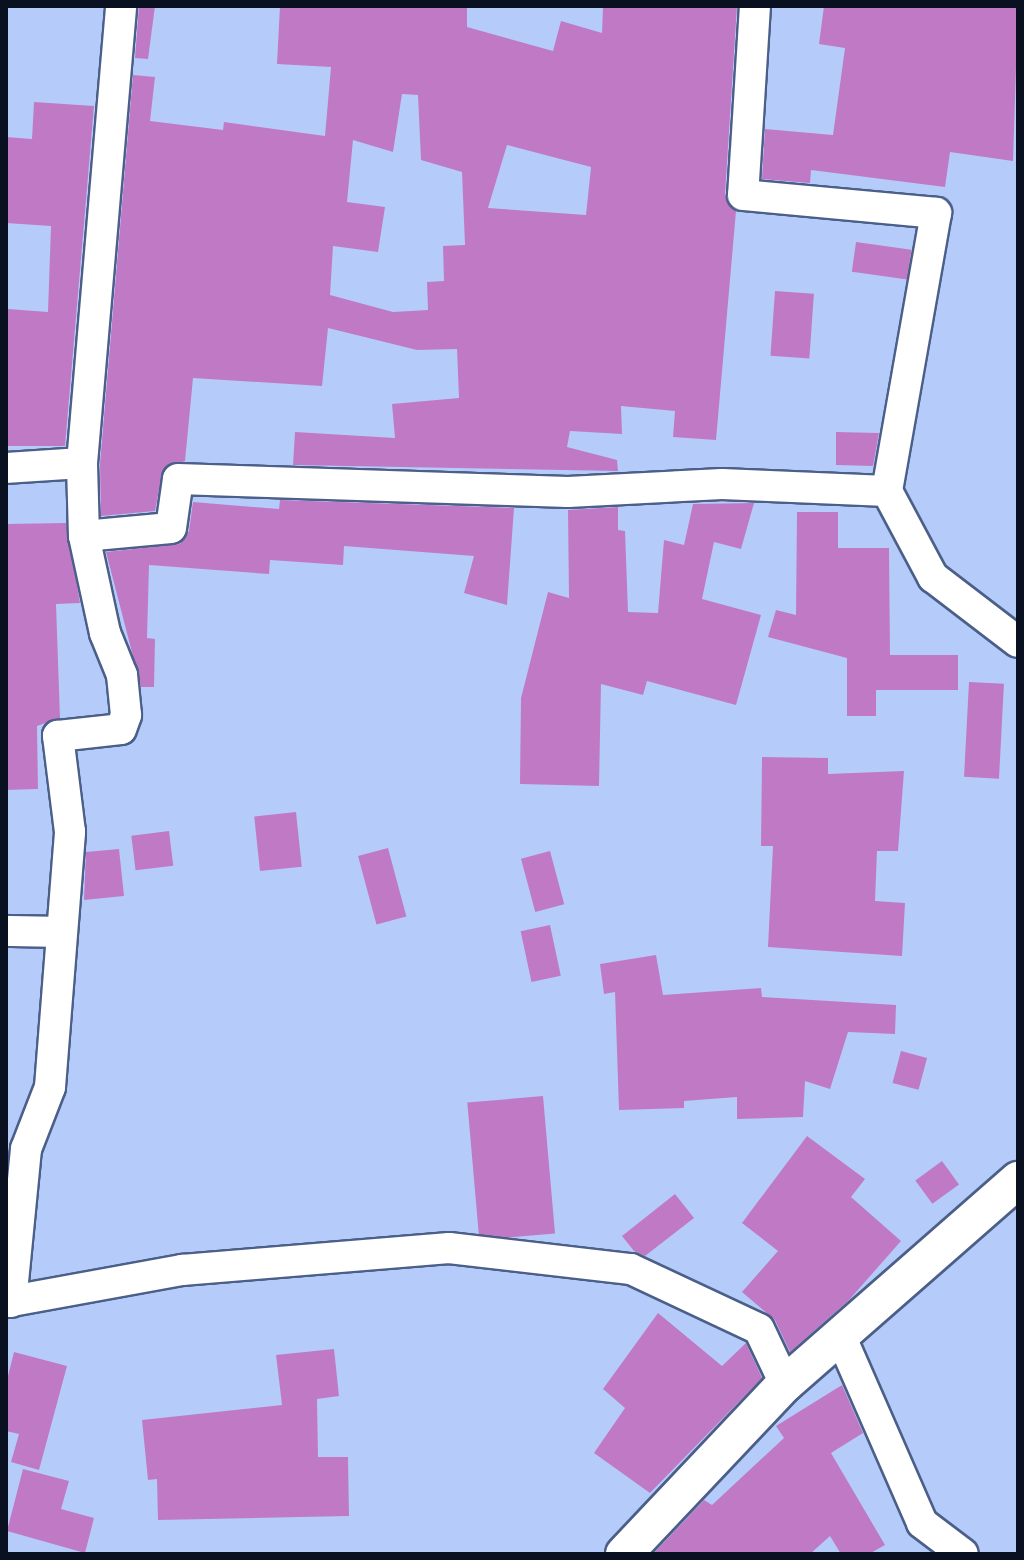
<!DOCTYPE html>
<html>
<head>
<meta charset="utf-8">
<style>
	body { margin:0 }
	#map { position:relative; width:1024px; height:1560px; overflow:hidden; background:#b5ccfb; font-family:"DM Sans",sans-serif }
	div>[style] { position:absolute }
	.building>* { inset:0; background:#c07ac5; transform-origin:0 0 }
	.roads { filter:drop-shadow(2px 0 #4b5f88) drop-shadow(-2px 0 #4b5f88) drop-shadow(0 2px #4b5f88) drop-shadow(0 -2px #4b5f88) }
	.minor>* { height:30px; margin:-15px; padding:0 15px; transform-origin:15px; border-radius:15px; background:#fff }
	.tertiary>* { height:36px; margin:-18px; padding:0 18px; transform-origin:18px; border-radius:18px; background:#fff }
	span { translate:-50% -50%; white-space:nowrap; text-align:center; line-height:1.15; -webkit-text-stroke:6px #cbd9f6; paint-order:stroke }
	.frame { position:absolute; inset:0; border:8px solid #091121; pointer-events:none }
</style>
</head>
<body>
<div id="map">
	<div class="building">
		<i style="clip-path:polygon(139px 6px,155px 6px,148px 59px,135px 58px)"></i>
		<i style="clip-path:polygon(evenodd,280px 6px,467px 6px,467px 27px,553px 51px,561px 21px,602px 33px,603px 6px,737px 6px,725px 194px,736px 211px,716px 440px,673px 437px,675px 411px,621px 406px,622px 434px,570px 431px,567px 447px,617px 460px,618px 471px,293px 465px,295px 432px,395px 438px,392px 404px,459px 398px,457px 349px,417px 350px,328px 328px,322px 386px,193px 378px,185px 461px,163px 469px,155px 511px,101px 516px,100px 464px,133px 75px,155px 77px,150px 121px,223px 130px,224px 122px,325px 136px,331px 67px,277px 64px,280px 6px,402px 94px,418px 95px,421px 160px,462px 172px,465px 245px,443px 246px,444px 281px,427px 282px,428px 310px,393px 312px,330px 295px,333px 246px,378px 252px,385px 207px,347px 202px,353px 140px,393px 152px,402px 94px,280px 6px,507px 145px,591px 167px,586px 215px,488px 208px,507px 145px)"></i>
		<i style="clip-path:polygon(824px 6px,1018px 6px,1013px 161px,950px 152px,945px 187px,811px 170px,810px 183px,762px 179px,765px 129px,833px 135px,845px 48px,819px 44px)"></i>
		<i style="clip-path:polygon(34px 102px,94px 106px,65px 446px,6px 446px,8px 309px,48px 312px,51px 226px,6px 223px,6px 137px,32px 139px)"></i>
		<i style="left:856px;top:242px;width:56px;height:30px;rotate:8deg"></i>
		<i style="left:775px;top:291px;width:39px;height:65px;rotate:4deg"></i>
		<i style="clip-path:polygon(836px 432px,879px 433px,873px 466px,836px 465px)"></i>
		<i style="clip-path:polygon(280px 500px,514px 508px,507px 605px,464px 593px,474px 556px,344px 546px,343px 565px,270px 560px,269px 574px,149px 565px,147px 638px,155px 639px,154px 687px,141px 687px,106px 552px,180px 544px,189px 531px,193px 502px,279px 509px)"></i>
		<i style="clip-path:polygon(754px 503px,741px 549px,714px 542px,702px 599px,761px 615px,736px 705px,647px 681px,643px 695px,601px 684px,599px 786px,520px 784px,521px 698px,548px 592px,569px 598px,568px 510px,618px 507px,618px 530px,625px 531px,628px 612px,658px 613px,664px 540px,684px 545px,693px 504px)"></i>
		<i style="clip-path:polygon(797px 512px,838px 512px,838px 548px,889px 548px,890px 655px,958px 655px,958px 690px,876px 690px,876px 716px,847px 716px,847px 658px,768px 637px,776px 610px,796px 615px)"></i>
		<i style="clip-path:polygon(66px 523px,80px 603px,56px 604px,60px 718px,37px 726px,38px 789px,6px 790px,6px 524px)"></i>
		<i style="left:969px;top:682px;width:35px;height:95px;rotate:3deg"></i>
		<i style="clip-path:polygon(762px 757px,828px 758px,828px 774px,904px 771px,898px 851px,877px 851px,875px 901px,905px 903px,902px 956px,768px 947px,773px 846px,761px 846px)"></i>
		<i style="left:296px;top:812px;width:55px;height:42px;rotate:84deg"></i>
		<i style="left:169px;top:831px;width:35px;height:38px;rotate:83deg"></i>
		<i style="left:388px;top:848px;width:71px;height:31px;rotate:75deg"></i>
		<i style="clip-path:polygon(119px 849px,124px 896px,84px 900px,86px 852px)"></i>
		<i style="left:550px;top:851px;width:55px;height:30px;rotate:75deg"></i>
		<i style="left:550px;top:925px;width:52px;height:30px;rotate:78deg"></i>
		<i style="clip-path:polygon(656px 955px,663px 995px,761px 988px,762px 997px,896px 1005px,895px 1034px,848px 1032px,830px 1089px,805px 1081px,803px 1117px,737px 1119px,737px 1097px,684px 1101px,684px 1108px,619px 1110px,615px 992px,604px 994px,600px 964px)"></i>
		<i style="left:901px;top:1051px;width:27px;height:33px;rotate:15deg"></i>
		<i style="left:543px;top:1096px;width:138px;height:76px;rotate:85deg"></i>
		<i style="clip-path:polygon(807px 1136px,865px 1179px,851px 1197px,901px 1241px,849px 1300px,790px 1352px,775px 1320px,742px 1292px,778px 1251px,742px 1223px)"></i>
		<i style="left:942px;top:1161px;width:29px;height:33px;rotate:54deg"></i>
		<i style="clip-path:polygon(675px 1194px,694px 1218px,645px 1256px,634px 1251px,622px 1236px)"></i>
		<i style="clip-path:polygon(658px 1313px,722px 1366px,746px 1343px,762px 1378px,650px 1493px,594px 1453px,625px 1408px,603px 1389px)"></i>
		<i style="clip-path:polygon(334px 1349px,339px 1396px,317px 1399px,318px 1457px,348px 1457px,349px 1516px,158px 1520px,157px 1479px,148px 1480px,142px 1420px,282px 1405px,276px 1355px)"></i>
		<i style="clip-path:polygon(14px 1352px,67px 1366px,39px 1470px,11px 1462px,19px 1434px,6px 1431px,6px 1384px)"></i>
		<i style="clip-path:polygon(842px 1385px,863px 1433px,831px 1453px,885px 1545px,869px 1554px,841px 1554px,830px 1536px,810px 1554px,653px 1554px,704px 1500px,712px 1505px,784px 1438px,776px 1426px)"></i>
		<i style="clip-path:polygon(23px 1469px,69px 1481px,61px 1509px,94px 1518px,85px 1553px,7px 1531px)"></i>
	</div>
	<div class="roads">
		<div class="minor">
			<i style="left:755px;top:6px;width:189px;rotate:93.6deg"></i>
			<i style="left:743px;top:195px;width:194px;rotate:5.3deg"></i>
			<i style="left:936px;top:213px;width:282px;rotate:100deg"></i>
			<i style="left:6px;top:468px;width:76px;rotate:-3.8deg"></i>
			<i style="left:84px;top:536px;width:87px;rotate:-5.3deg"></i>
			<i style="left:171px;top:528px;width:49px;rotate:-81.9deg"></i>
			<i style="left:178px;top:479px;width:390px;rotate:1.9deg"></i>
			<i style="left:568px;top:492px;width:154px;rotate:-3deg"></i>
			<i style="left:722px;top:484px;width:165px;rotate:2.4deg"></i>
			<i style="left:887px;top:491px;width:98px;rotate:61.9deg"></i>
			<i style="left:933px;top:577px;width:107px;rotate:37.4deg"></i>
			<i style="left:6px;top:931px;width:55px;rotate:1deg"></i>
			<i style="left:6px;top:1302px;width:179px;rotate:-10.3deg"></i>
			<i style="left:182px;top:1270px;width:268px;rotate:-4.7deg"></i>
			<i style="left:449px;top:1248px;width:183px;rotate:6.6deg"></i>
			<i style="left:631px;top:1269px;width:141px;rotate:25.1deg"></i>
			<i style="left:759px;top:1329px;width:61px;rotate:64.7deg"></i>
			<i style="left:11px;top:1302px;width:154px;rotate:-84.4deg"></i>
			<i style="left:26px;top:1149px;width:66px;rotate:-68.8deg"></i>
			<i style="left:50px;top:1087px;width:256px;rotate:-85.5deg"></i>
			<i style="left:70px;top:832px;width:97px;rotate:-97.1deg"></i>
			<i style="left:58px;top:736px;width:63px;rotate:-6.3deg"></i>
			<i style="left:121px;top:729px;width:15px;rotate:-70deg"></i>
			<i style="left:126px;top:715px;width:40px;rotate:-95.7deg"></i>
			<i style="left:122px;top:675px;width:45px;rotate:-112deg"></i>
			<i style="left:105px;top:633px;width:99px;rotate:-102.2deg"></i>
			<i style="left:84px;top:536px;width:73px;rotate:-91.6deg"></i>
			<i style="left:82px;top:463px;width:459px;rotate:-85.1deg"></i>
			<i style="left:840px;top:1335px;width:205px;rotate:66.4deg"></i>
			<i style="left:922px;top:1523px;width:51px;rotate:37.1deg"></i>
		</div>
		<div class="tertiary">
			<i style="left:624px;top:1554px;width:234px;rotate:-46.6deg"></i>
			<i style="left:785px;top:1384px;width:310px;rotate:-41.2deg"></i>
		</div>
	</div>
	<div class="frame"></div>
</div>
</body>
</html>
